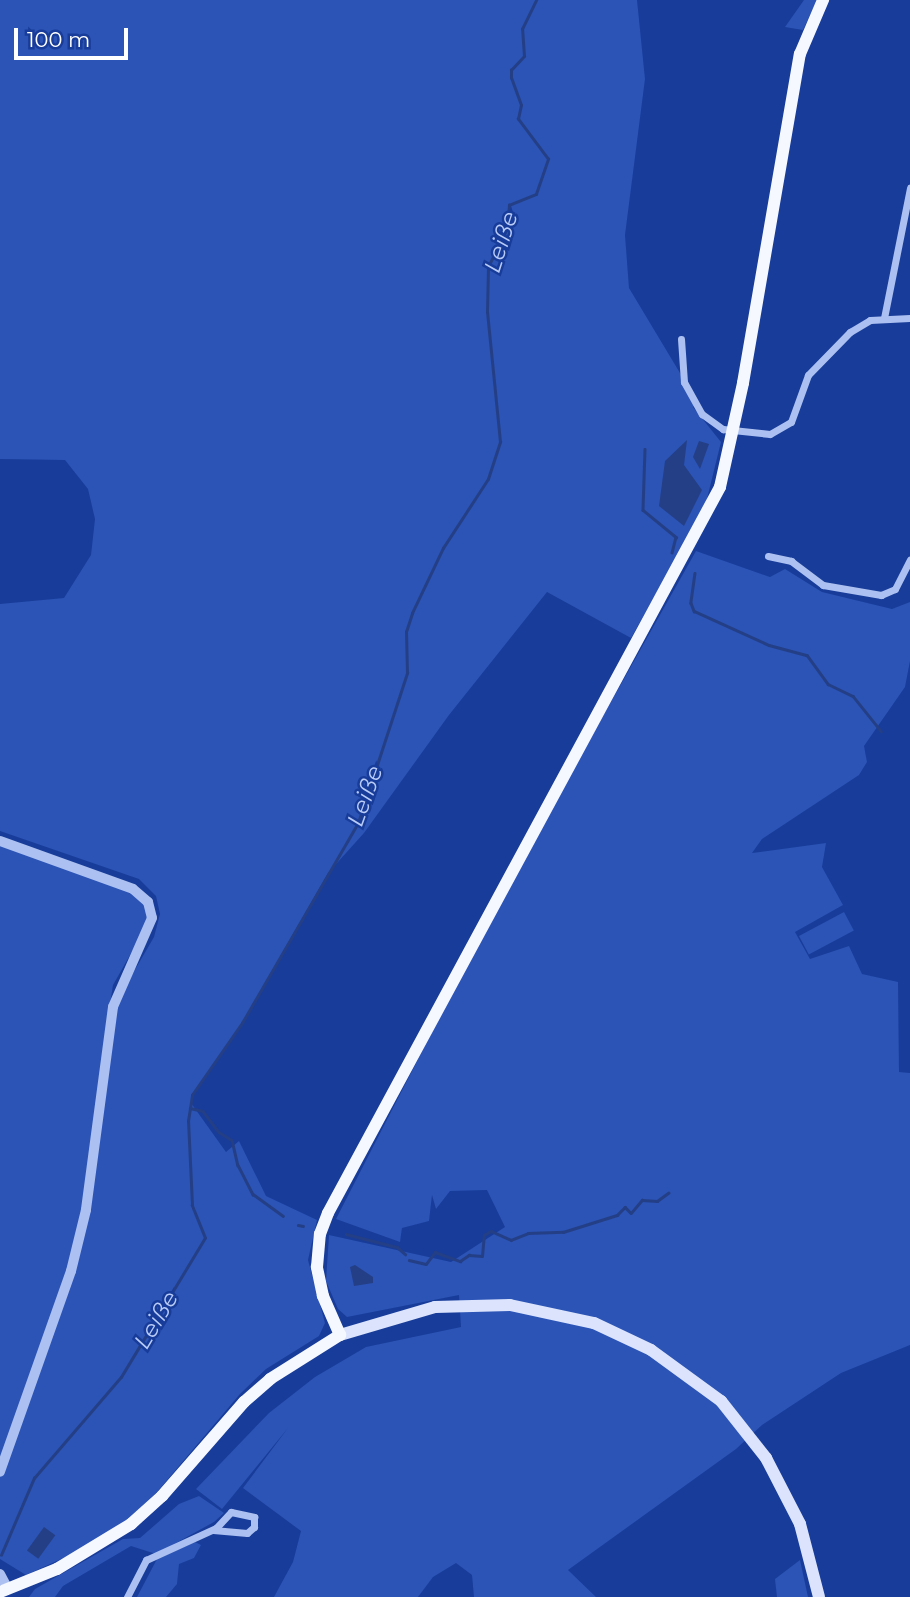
<!DOCTYPE html>
<html>
<head>
<meta charset="utf-8">
<style>
	body { margin:0 }
	#map { position:relative; width:910px; height:1597px; overflow:hidden; background:#183c99; font-family:Montserrat,sans-serif }
	div>[style] { position:absolute }
	.green>* { inset:0; background:#2b54b6; transform-origin:0 0 }
	.water>* { inset:0; background:#243f86; transform-origin:0 0 }
	.stream>* { height:2.5px; margin:-1.25px; padding:0 1.25px; transform-origin:1.25px; border-radius:1.25px; background:#243f86 }
	.minor>* { height:7px; margin:-3.5px; padding:0 3.5px; transform-origin:3.5px; border-radius:3.5px; background:#acc1f1 }
	.tertiary>* { height:10px; margin:-5px; padding:0 5px; transform-origin:5px; border-radius:5px; background:#acc1f1 }
	.secondary>* { height:12px; margin:-6px; padding:0 6px; transform-origin:6px; border-radius:6px; background:#dbe4fc }
	.primary>* { height:12px; margin:-6px; padding:0 6px; transform-origin:6px; border-radius:6px; background:#f6f8ff }
	span { translate:-50% -50%; white-space:nowrap; text-align:center; line-height:1.15; -webkit-text-stroke:5px #183c99; paint-order:stroke }
	.water-label { font-size:23px; color:#b9ccf8; font-style:italic }
	.scale { position:absolute; left:14px; top:28px; width:114px; height:32px; box-sizing:border-box; border:4px solid #fff; border-top:0; padding-left:9px; font-size:21px; line-height:24px; white-space:nowrap; color:#fff; -webkit-text-stroke:5px #183c99; paint-order:stroke }
</style>
</head>
<body>
<div id="map">
	<div class="green">
		<i style="clip-path:polygon(0 0,637px 0,645px 79px,625px 235px,629px 288px,698px 403px,693px 407px,721px 442px,705px 507px,631px 638px,547px 592px,449px 715px,364px 833px,328px 873px,242px 1023px,192px 1095px,191px 1103px,226px 1152px,239px 1141px,266px 1196px,317px 1220px,308px 1260px,325px 1323px,319px 1336px,266px 1369px,240px 1394px,157px 1492px,126px 1521px,81px 1550px,26px 1575px,0 1559px,0 844px,129px 889px,143px 899px,148px 911px,146px 927px,113px 985px,108px 1016px,154px 937px,160px 914px,156px 896px,139px 879px,0 831px,0 604px,64px 598px,91px 555px,95px 519px,88px 489px,65px 460px,0 459px)"></i>
		<i style="clip-path:polygon(804px 0,817px 0,803px 30px,785px 27px)"></i>
		<i style="clip-path:polygon(696px 551px,770px 577px,785px 569px,822px 592px,892px 609px,910px 602px,910px 661px,905px 687px,864px 746px,867px 762px,859px 775px,762px 839px,752px 853px,826px 843px,822px 867px,843px 905px,795px 932px,810px 959px,849px 946px,862px 974px,898px 982px,899px 1072px,910px 1073px,910px 1345px,841px 1373px,762px 1425px,736px 1449px,568px 1570px,596px 1597px,474px 1597px,472px 1575px,456px 1563px,433px 1577px,418px 1597px,274px 1597px,293px 1562px,301px 1531px,243px 1488px,288px 1428px,222px 1509px,196px 1489px,269px 1413px,315px 1377px,366px 1347px,461px 1327px,459px 1295px,347px 1317px,338px 1309px,326px 1281px,329px 1235px,451px 1262px,505px 1227px,487px 1190px,450px 1191px,436px 1209px,432px 1195px,429px 1221px,402px 1228px,400px 1242px,336px 1219px,505px 890px)"></i>
		<i style="left:844px;top:912px;width:21px;height:51px;rotate:62deg"></i>
		<i style="clip-path:polygon(199px 1496px,224px 1513px,214px 1522px,156px 1554px,131px 1546px,63px 1586px,55px 1597px,29px 1597px,35px 1589px,123px 1539px,140px 1538px,179px 1504px)"></i>
		<i style="clip-path:polygon(195px 1542px,201px 1545px,194px 1558px,179px 1564px,177px 1584px,166px 1597px,137px 1597px,157px 1559px)"></i>
		<i style="clip-path:polygon(800px 1560px,808px 1597px,777px 1597px,775px 1579px)"></i>
	</div>
	<div class="water">
		<i style="clip-path:polygon(687px 440px,684px 465px,702px 490px,684px 526px,659px 506px,665px 461px)"></i>
		<i style="clip-path:polygon(699px 441px,709px 444px,700px 469px,693px 457px)"></i>
		<i style="clip-path:polygon(355px 1265px,373px 1277px,373px 1283px,354px 1286px,350px 1267px)"></i>
		<i style="left:44px;top:1527px;width:14px;height:29px;rotate:36deg"></i>
	</div>
	<div class="stream">
		<i style="left:645px;top:449px;width:61px;rotate:91.9deg"></i>
		<i style="left:643px;top:510px;width:43px;rotate:39.3deg"></i>
		<i style="left:676px;top:537px;width:16px;rotate:104deg"></i>
		<i style="left:695px;top:573px;width:30px;rotate:98deg"></i>
		<i style="left:691px;top:603px;width:9px;rotate:69deg"></i>
		<i style="left:694px;top:611px;width:82px;rotate:24.4deg"></i>
		<i style="left:769px;top:645px;width:39px;rotate:15deg"></i>
		<i style="left:807px;top:655px;width:36px;rotate:54deg"></i>
		<i style="left:828px;top:684px;width:28px;rotate:26deg"></i>
		<i style="left:853px;top:696px;width:45px;rotate:51.3deg"></i>
		<i style="left:190px;top:1108px;width:13px;rotate:13deg"></i>
		<i style="left:203px;top:1111px;width:26px;rotate:53deg"></i>
		<i style="left:219px;top:1132px;width:15px;rotate:32deg"></i>
		<i style="left:232px;top:1140px;width:26px;rotate:77deg"></i>
		<i style="left:238px;top:1165px;width:33px;rotate:63deg"></i>
		<i style="left:253px;top:1194px;width:37px;rotate:36deg"></i>
		<i style="left:298px;top:1225px;width:5px;rotate:11deg"></i>
		<i style="left:346px;top:1234px;width:53px;rotate:14.3deg"></i>
		<i style="left:397px;top:1247px;width:11px;rotate:41deg"></i>
		<i style="left:409px;top:1260px;width:17px;rotate:13deg"></i>
		<i style="left:426px;top:1264px;width:15px;rotate:-53deg"></i>
		<i style="left:435px;top:1252px;width:27px;rotate:20deg"></i>
		<i style="left:460px;top:1261px;width:11px;rotate:-34deg"></i>
		<i style="left:469px;top:1255px;width:13px;rotate:4deg"></i>
		<i style="left:482px;top:1256px;width:21px;rotate:-85deg"></i>
		<i style="left:484px;top:1235px;width:8px;rotate:-30deg"></i>
		<i style="left:491px;top:1231px;width:22px;rotate:24deg"></i>
		<i style="left:511px;top:1240px;width:18px;rotate:-22deg"></i>
		<i style="left:528px;top:1233px;width:35px;rotate:-2deg"></i>
		<i style="left:563px;top:1232px;width:57px;rotate:-17.5deg"></i>
		<i style="left:617px;top:1215px;width:11px;rotate:-45deg"></i>
		<i style="left:625px;top:1207px;width:8px;rotate:45deg"></i>
		<i style="left:631px;top:1213px;width:17px;rotate:-50deg"></i>
		<i style="left:642px;top:1200px;width:15px;rotate:4deg"></i>
		<i style="left:657px;top:1201px;width:14px;rotate:-36deg"></i>
		<i style="left:1px;top:1555px;width:84px;rotate:-66.8deg"></i>
		<i style="left:34px;top:1478px;width:133px;rotate:-49.3deg"></i>
		<i style="left:121px;top:1377px;width:162px;rotate:-58.9deg"></i>
		<i style="left:205px;top:1238px;width:35px;rotate:-112deg"></i>
		<i style="left:192px;top:1205px;width:84px;rotate:-92.7deg"></i>
		<i style="left:188px;top:1121px;width:26px;rotate:-81deg"></i>
		<i style="left:192px;top:1095px;width:88px;rotate:-55.2deg"></i>
		<i style="left:242px;top:1023px;width:231px;rotate:-59.9deg"></i>
		<i style="left:358px;top:823px;width:158px;rotate:-71.9deg"></i>
		<i style="left:407px;top:673px;width:41px;rotate:-91.4deg"></i>
		<i style="left:406px;top:632px;width:20px;rotate:-72deg"></i>
		<i style="left:412px;top:613px;width:72px;rotate:-64.5deg"></i>
		<i style="left:443px;top:548px;width:82px;rotate:-56.9deg"></i>
		<i style="left:488px;top:479px;width:39px;rotate:-72deg"></i>
		<i style="left:500px;top:442px;width:131px;rotate:-95.7deg"></i>
		<i style="left:487px;top:312px;width:45px;rotate:-88.7deg"></i>
		<i style="left:488px;top:267px;width:43px;rotate:-64deg"></i>
		<i style="left:507px;top:228px;width:23px;rotate:-85deg"></i>
		<i style="left:509px;top:205px;width:29px;rotate:-22deg"></i>
		<i style="left:536px;top:194px;width:37px;rotate:-71deg"></i>
		<i style="left:548px;top:159px;width:50px;rotate:-126.9deg"></i>
		<i style="left:518px;top:119px;width:14px;rotate:-78deg"></i>
		<i style="left:521px;top:105px;width:29px;rotate:-110deg"></i>
		<i style="left:511px;top:78px;width:8px;rotate:-90deg"></i>
		<i style="left:511px;top:70px;width:19px;rotate:-47deg"></i>
		<i style="left:524px;top:56px;width:27px;rotate:-94deg"></i>
		<i style="left:522px;top:29px;width:32px;rotate:-64deg"></i>
	</div>
	<div class="minor">
		<i style="left:884px;top:318px;width:133px;rotate:-78.7deg"></i>
		<i style="left:681px;top:339px;width:43px;rotate:86deg"></i>
		<i style="left:684px;top:382px;width:37px;rotate:61deg"></i>
		<i style="left:702px;top:414px;width:26px;rotate:36deg"></i>
		<i style="left:723px;top:429px;width:47px;rotate:6.1deg"></i>
		<i style="left:770px;top:434px;width:24px;rotate:-30deg"></i>
		<i style="left:791px;top:422px;width:50px;rotate:-70.1deg"></i>
		<i style="left:808px;top:375px;width:60px;rotate:-45.7deg"></i>
		<i style="left:850px;top:332px;width:23px;rotate:-31deg"></i>
		<i style="left:870px;top:320px;width:40px;rotate:-2.9deg"></i>
		<i style="left:768px;top:556px;width:24px;rotate:12deg"></i>
		<i style="left:791px;top:561px;width:40px;rotate:37deg"></i>
		<i style="left:823px;top:585px;width:59px;rotate:9.8deg"></i>
		<i style="left:881px;top:595px;width:15px;rotate:-23deg"></i>
		<i style="left:895px;top:589px;width:33px;rotate:-63deg"></i>
		<i style="left:127px;top:1597px;width:42px;rotate:-62.8deg"></i>
		<i style="left:146px;top:1560px;width:77px;rotate:-24.6deg"></i>
		<i style="left:216px;top:1528px;width:22px;rotate:-47deg"></i>
		<i style="left:231px;top:1512px;width:24px;rotate:12deg"></i>
		<i style="left:254px;top:1517px;width:10px;rotate:90deg"></i>
		<i style="left:254px;top:1527px;width:9px;rotate:139deg"></i>
		<i style="left:247px;top:1533px;width:34px;rotate:-175deg"></i>
	</div>
	<div class="tertiary">
		<i style="left:0;top:841px;width:141px;rotate:19.8deg"></i>
		<i style="left:133px;top:889px;width:20px;rotate:41deg"></i>
		<i style="left:148px;top:902px;width:16px;rotate:76deg"></i>
		<i style="left:152px;top:918px;width:97px;rotate:113.7deg"></i>
		<i style="left:113px;top:1007px;width:205px;rotate:97.6deg"></i>
		<i style="left:86px;top:1210px;width:63px;rotate:103.8deg"></i>
		<i style="left:71px;top:1271px;width:213px;rotate:109.5deg"></i>
		<i style="left:0;top:1574px;width:17px;rotate:62deg"></i>
	</div>
	<div class="secondary">
		<i style="left:340px;top:1335px;width:99px;rotate:-16.4deg"></i>
		<i style="left:435px;top:1307px;width:75px;rotate:-1.5deg"></i>
		<i style="left:510px;top:1305px;width:86px;rotate:12.1deg"></i>
		<i style="left:594px;top:1323px;width:63px;rotate:25.3deg"></i>
		<i style="left:651px;top:1350px;width:87px;rotate:36.1deg"></i>
		<i style="left:721px;top:1401px;width:73px;rotate:51.7deg"></i>
		<i style="left:766px;top:1458px;width:74px;rotate:62.7deg"></i>
		<i style="left:800px;top:1524px;width:75px;rotate:75.4deg"></i>
	</div>
	<div class="primary">
		<i style="left:0;top:1592px;width:61px;rotate:-22deg"></i>
		<i style="left:57px;top:1569px;width:87px;rotate:-31.3deg"></i>
		<i style="left:131px;top:1524px;width:42px;rotate:-42.1deg"></i>
		<i style="left:162px;top:1496px;width:125px;rotate:-48.9deg"></i>
		<i style="left:244px;top:1402px;width:35px;rotate:-41deg"></i>
		<i style="left:270px;top:1379px;width:83px;rotate:-32.2deg"></i>
		<i style="left:340px;top:1335px;width:43px;rotate:-113.6deg"></i>
		<i style="left:323px;top:1296px;width:30px;rotate:-102deg"></i>
		<i style="left:317px;top:1267px;width:33px;rotate:-85deg"></i>
		<i style="left:320px;top:1234px;width:22px;rotate:-69deg"></i>
		<i style="left:328px;top:1213px;width:825px;rotate:-61.63deg"></i>
		<i style="left:720px;top:487px;width:107px;rotate:-77.5deg"></i>
		<i style="left:743px;top:383px;width:334px;rotate:-80.2deg"></i>
		<i style="left:800px;top:54px;width:59px;rotate:-66.9deg"></i>
	</div>
	<div class="water-label">
		<span style="left:501px;top:242px;rotate:-72deg">Leiße</span>
		<span style="left:365px;top:796px;rotate:-70deg">Leiße</span>
		<span style="left:156px;top:1320px;rotate:-59deg">Leiße</span>
	</div>
	<div class="scale">100 m</div>
</div>
</body>
</html>
